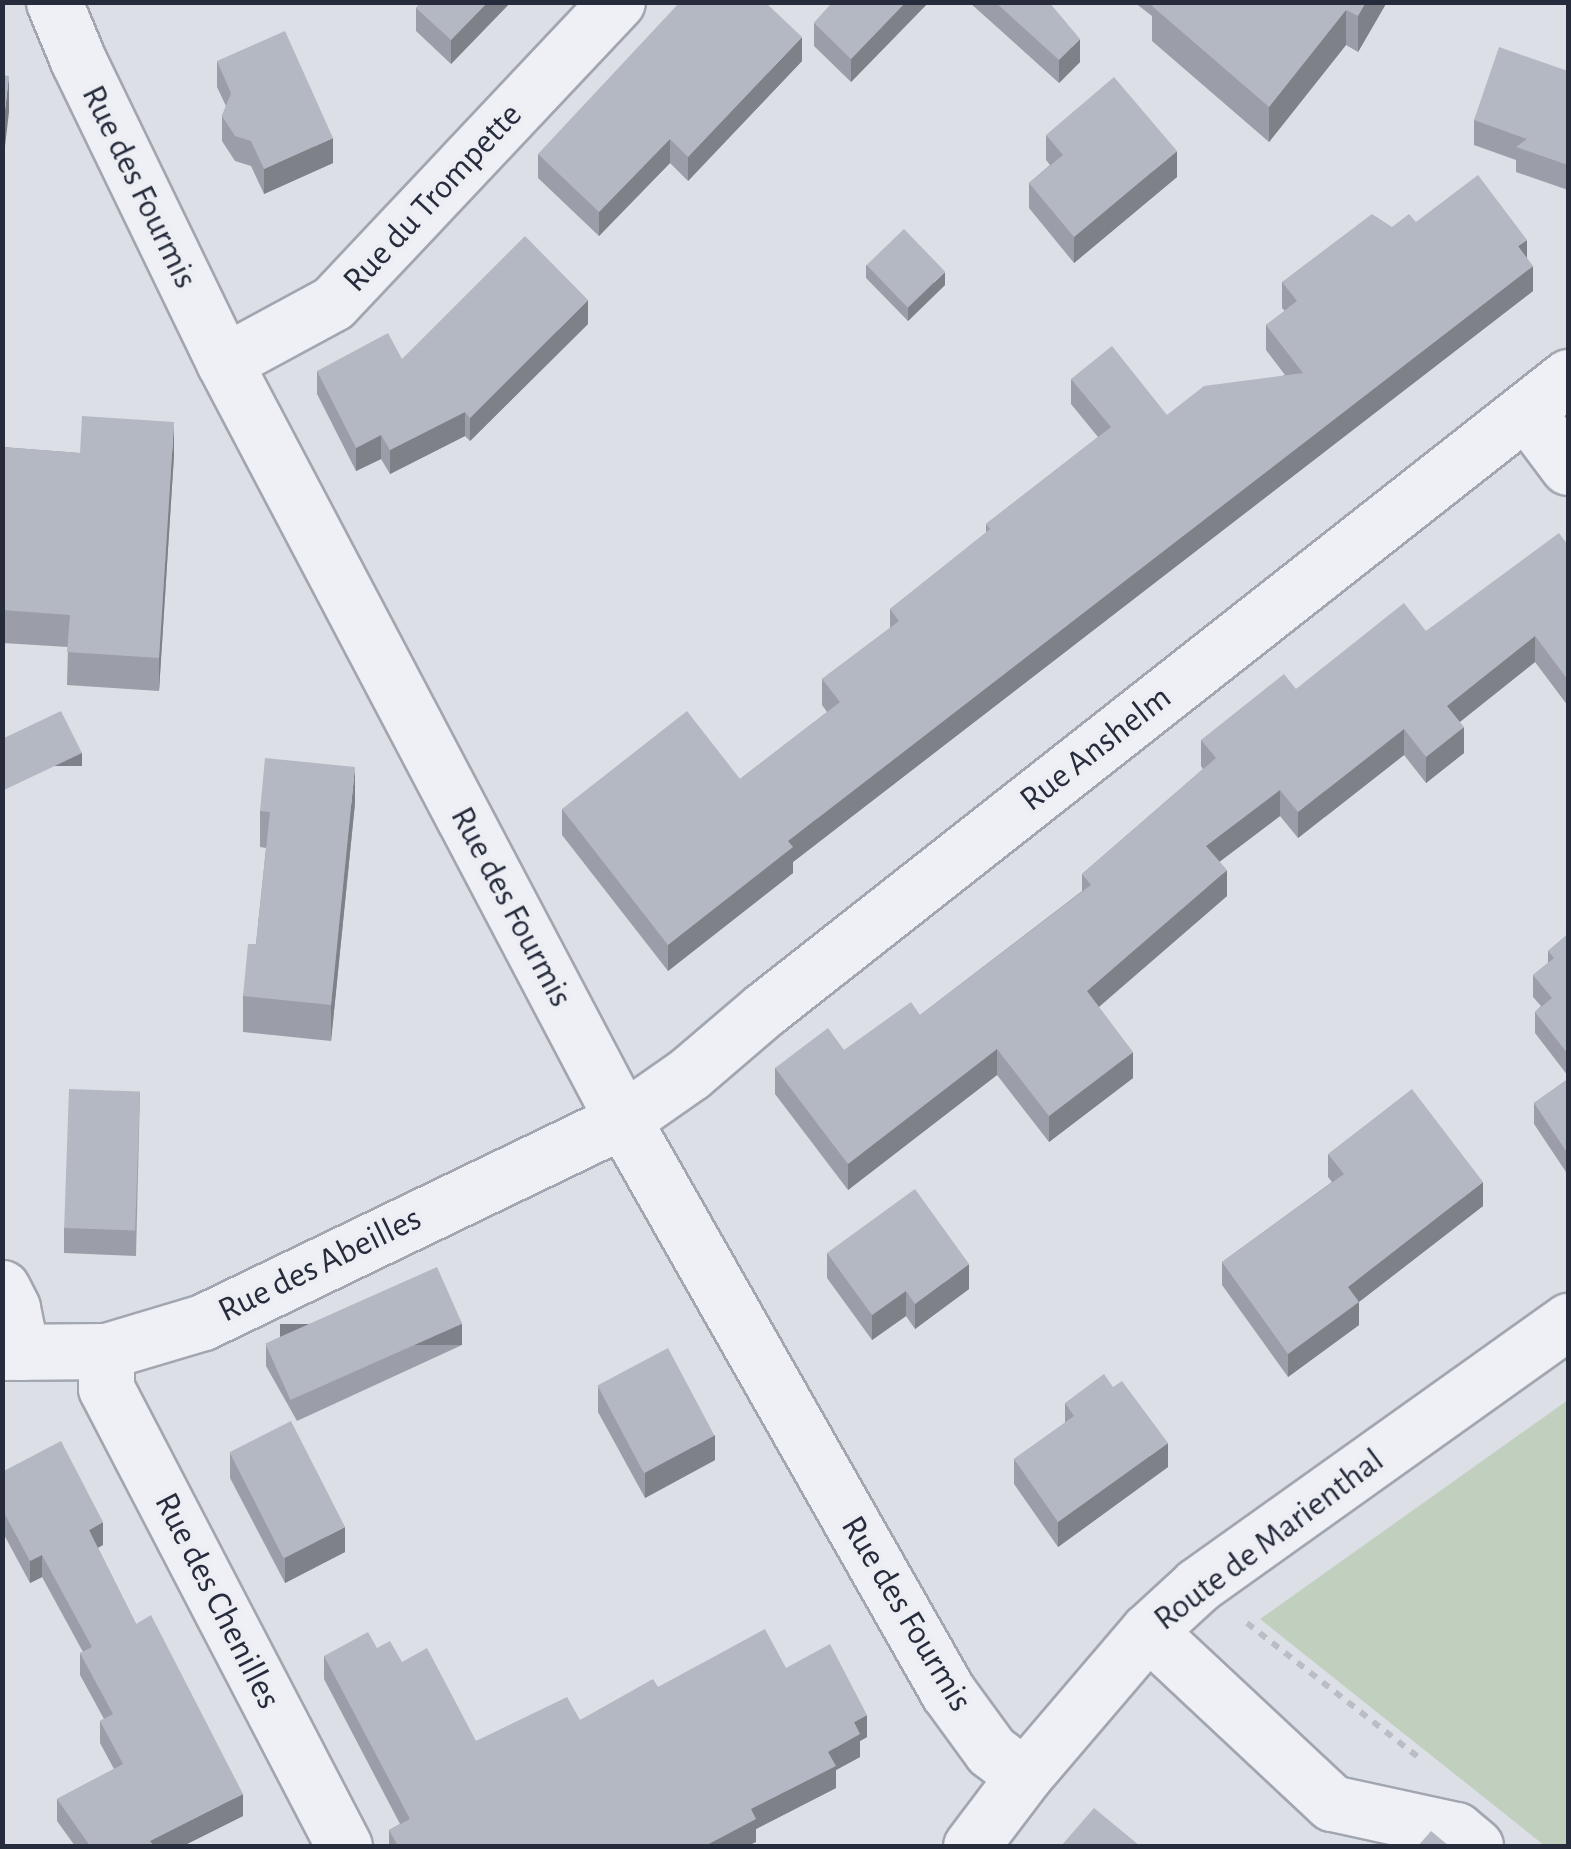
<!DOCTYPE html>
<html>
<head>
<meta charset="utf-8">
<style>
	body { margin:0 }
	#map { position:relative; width:1571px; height:1849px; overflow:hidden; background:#dcdfe6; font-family:"Alegreya Sans",sans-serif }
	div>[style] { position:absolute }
	.green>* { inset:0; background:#c1d0be }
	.path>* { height:6px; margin-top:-3px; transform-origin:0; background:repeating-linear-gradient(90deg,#bbbdc5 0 8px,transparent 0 16px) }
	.roads { filter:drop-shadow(2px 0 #a2a6b0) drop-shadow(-2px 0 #a2a6b0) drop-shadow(0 2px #a2a6b0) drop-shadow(0 -2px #a2a6b0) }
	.minor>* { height:55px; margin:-27.5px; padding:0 27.5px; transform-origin:27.5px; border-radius:27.5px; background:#eff0f5 }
	.wall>* { inset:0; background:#9b9ea8 }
	.shaded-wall>* { inset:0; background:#7e8188; transform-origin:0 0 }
	.building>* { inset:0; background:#b4b8c3; transform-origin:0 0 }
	span { translate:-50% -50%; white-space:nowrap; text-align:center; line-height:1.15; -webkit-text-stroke:8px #eceef4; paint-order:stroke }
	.street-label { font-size:35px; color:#272c3c }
	.frame { position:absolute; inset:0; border:5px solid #272c3c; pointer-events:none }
</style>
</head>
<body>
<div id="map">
	<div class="green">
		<i style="clip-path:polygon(1568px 1400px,1568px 1846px,1545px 1846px,1260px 1619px)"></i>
	</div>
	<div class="path">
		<i style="left:1247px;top:1623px;width:222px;rotate:38.1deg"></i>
	</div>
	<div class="roads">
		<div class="minor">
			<i style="left:54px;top:2px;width:63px;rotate:67.5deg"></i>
			<i style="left:78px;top:60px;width:335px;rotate:64.2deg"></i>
			<i style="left:224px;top:362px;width:857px;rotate:62.24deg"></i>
			<i style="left:623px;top:1120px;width:658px;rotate:60.4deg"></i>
			<i style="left:948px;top:1692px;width:73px;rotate:53.9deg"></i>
			<i style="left:991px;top:1751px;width:41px;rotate:37.1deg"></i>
			<i style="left:224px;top:362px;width:124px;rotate:-28.4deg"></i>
			<i style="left:333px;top:303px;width:414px;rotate:-46.7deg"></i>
			<i style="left:1526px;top:411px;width:70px;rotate:53.1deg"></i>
			<i style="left:2px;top:1288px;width:22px;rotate:63deg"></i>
			<i style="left:12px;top:1308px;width:45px;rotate:78.4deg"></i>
			<i style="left:106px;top:1351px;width:37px;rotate:90deg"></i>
			<i style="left:106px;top:1388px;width:516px;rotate:62.54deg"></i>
			<i style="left:2px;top:1352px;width:104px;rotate:-0.6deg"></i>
			<i style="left:106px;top:1351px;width:101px;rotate:-16.6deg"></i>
			<i style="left:203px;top:1322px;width:466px;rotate:-25.7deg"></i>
			<i style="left:623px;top:1120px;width:82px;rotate:-35deg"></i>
			<i style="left:690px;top:1073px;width:99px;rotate:-40.5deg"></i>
			<i style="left:765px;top:1009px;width:1022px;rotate:-38.2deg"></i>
			<i style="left:1148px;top:1631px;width:252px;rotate:43.1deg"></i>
			<i style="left:1332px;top:1803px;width:127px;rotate:12.3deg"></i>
			<i style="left:1456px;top:1830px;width:25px;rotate:40deg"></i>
			<i style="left:971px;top:1846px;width:88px;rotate:-52.9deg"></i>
			<i style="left:1024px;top:1776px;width:191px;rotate:-49.5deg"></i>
			<i style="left:1148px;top:1631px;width:68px;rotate:-42.6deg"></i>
			<i style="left:1198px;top:1585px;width:455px;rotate:-35.5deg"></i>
		</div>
	</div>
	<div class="wall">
		<i style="clip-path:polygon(421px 2px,511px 2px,451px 64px,416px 31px,416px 8px)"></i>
		<i style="clip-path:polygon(833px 2px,929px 2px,851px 82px,814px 46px,814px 23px)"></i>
		<i style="clip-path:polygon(969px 2px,1049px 2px,1080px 62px,1059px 83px)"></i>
		<i style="clip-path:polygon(1134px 2px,1387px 2px,1358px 52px,1346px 45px,1269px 142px,1152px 41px,1152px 16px)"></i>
		<i style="clip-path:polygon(217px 61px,333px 163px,264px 194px,251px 166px,235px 161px,222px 141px,222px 116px,226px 106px,217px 87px)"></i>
		<i style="clip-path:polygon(802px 61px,688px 181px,670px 163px,599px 236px,538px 178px,538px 154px)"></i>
		<i style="clip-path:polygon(1568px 71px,1568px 190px,1516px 172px,1516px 160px,1474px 145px,1474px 120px)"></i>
		<i style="clip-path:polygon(1046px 135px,1177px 177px,1074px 263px,1029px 208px,1029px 183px,1050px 165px,1046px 160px)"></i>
		<i style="clip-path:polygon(1416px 222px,1527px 258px,1533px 291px,793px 862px,793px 873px,668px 971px,562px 835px,562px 809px,740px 779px,827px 712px,822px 705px,822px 679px,890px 628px,890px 609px,986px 533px,986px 524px,1098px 437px,1071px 404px,1071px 379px,1167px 415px,1285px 375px,1266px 350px,1266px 325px,1285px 311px,1282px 308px,1282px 282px,1392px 227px)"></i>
		<i style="clip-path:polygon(866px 265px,945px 285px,908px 321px,866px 278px)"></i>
		<i style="clip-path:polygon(588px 324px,470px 441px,465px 436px,390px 474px,381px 459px,356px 471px,317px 394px,317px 371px,402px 359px)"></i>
		<i style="clip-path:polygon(2px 447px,80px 453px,174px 455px,159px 691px,67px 685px,68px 647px,2px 643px)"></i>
		<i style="clip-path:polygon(1568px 545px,1568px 706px,1535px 662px,1460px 722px,1464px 753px,1426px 783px,1404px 755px,1298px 838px,1280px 816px,1219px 862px,1227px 896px,1099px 1007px,1133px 1078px,1049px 1142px,997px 1075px,848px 1190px,775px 1094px,775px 1068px,844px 1050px,920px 1015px,1082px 891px,1082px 874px,1203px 769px,1201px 766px,1201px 740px,1296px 689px,1426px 631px)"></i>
		<i style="clip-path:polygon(355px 803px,331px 1041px,243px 1032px,243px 996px,256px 944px,266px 848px,260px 847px,260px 811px)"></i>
		<i style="clip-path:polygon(1568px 934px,1568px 1076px,1535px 1033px,1535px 1012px,1541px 1006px,1533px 997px,1533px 975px,1548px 963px,1548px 951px)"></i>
		<i style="clip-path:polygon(1568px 1079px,1568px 1175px,1534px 1124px,1534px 1103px)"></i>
		<i style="clip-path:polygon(140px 1092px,136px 1256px,64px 1253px,64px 1228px)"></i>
		<i style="clip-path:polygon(1328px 1154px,1483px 1206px,1359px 1302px,1359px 1325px,1288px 1377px,1222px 1285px,1222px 1262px,1332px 1182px,1328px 1177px)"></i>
		<i style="clip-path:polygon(827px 1253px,969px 1289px,915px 1329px,906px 1316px,872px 1340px,827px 1278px)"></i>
		<i style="clip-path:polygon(266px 1345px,462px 1345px,297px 1421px,266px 1366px)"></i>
		<i style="clip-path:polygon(598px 1386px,715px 1460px,645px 1498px,598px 1412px)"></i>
		<i style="clip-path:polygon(1065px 1403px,1168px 1467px,1058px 1547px,1014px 1484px,1014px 1459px,1065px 1423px)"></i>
		<i style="clip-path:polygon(230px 1453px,345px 1552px,285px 1583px,230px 1478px)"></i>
		<i style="clip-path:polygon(2px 1472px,103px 1545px,98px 1548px,136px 1624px,243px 1816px,183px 1846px,75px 1846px,57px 1821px,57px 1799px,114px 1769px,100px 1743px,100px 1721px,104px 1719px,80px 1675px,80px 1653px,83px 1652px,42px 1577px,30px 1583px,2px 1531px)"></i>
		<i style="clip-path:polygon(377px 1648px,402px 1662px,476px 1741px,580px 1720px,658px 1687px,786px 1668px,867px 1737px,860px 1741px,860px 1757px,836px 1770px,836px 1788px,756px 1829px,756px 1842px,747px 1846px,389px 1846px,389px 1830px,400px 1824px,324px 1679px,324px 1656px)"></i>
	</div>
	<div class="shaded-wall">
		<i style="clip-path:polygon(488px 2px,511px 2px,451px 64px,451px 40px)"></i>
		<i style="clip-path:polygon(906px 2px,929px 2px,851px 82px,851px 59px)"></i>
		<i style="clip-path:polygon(1366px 2px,1387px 2px,1358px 52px,1358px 16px)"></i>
		<i style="clip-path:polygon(1346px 10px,1346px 45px,1269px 142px,1269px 107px)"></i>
		<i style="clip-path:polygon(802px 37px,802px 61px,688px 181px,688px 157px)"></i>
		<i style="clip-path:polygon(1080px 39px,1080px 62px,1059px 83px,1059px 60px)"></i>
		<i style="clip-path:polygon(9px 76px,9px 112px,2px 172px,2px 136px)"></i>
		<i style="clip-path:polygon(333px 138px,333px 163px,264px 194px,264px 169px)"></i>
		<i style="clip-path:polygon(670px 139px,670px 163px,599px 236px,599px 212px)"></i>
		<i style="clip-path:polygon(1177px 151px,1177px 177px,1074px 263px,1074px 237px)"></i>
		<i style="clip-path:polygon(1527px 240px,1527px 265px,1518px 246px)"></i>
		<i style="clip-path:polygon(1533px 266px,1533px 291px,793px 862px,793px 873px,668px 971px,668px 945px,788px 841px)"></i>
		<i style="clip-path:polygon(945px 272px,945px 285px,908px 321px,908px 308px)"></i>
		<i style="clip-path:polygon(588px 300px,588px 324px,470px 441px,470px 418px)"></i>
		<i style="clip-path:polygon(465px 412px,465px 436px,390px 474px,390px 450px)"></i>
		<i style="clip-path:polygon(174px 422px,174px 455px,159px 691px,159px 658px)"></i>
		<i style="clip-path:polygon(381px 435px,381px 459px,356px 471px,356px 448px)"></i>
		<i style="clip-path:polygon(1535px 636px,1535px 662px,1447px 732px,1447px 706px)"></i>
		<i style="clip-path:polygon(1464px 727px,1464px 753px,1426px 783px,1426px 757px)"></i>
		<i style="clip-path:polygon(1404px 729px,1404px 755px,1298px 838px,1298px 812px)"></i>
		<i style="left:82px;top:753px;width:13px;height:89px;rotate:90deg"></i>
		<i style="clip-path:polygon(355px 767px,355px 803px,331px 1041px,331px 1005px)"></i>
		<i style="clip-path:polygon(1280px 790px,1280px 816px,1206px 872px,1206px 846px)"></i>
		<i style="clip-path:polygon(1227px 870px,1227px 896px,1087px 1017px,1087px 991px)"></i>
		<i style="clip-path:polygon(997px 1049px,997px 1075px,848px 1190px,848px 1164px)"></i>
		<i style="clip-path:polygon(1133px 1052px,1133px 1078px,1049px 1142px,1049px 1116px)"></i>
		<i style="clip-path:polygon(1483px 1182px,1483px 1206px,1355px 1305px,1359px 1302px,1359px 1325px,1288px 1377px,1288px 1354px,1348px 1287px)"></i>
		<i style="clip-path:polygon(969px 1264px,969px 1289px,915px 1329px,915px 1304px)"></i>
		<i style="clip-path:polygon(906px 1291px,906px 1316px,872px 1340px,872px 1315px)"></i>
		<i style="left:462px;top:1324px;width:21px;height:182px;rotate:90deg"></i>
		<i style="clip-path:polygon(715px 1435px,715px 1460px,645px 1498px,645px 1473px)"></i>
		<i style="clip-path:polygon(1168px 1443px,1168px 1467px,1058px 1547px,1058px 1522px)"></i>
		<i style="clip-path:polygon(103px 1522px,103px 1545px,89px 1552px,89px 1530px)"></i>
		<i style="clip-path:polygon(345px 1527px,345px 1552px,285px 1583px,285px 1558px)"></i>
		<i style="clip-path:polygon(42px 1555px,42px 1577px,30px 1583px,30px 1561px)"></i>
		<i style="clip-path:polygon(867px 1715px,867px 1737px,860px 1741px,860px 1757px,836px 1770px,836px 1788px,756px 1829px,756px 1842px,747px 1846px,705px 1846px,751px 1809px,828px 1752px,854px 1722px)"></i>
		<i style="clip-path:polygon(243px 1794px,243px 1816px,183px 1846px,150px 1846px,150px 1841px)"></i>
	</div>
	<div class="building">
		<i style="clip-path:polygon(421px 2px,488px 2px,451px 40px,416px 8px)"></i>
		<i style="clip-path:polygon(680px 2px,765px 2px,802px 37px,688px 157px,670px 139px,599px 212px,538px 154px)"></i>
		<i style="clip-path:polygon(833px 2px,906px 2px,851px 59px,814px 23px)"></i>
		<i style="clip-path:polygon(995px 2px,1049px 2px,1080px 39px,1059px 60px)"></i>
		<i style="clip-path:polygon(1155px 2px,1366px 2px,1358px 16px,1346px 10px,1269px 107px,1152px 6px)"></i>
		<i style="clip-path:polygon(285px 31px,333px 138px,264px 169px,251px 141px,235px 136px,222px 116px,231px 93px,217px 61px)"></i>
		<i style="clip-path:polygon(1499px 47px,1568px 71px,1568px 165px,1516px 147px,1527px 139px,1474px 120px)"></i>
		<i style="clip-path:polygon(2px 75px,9px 76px,2px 136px)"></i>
		<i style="clip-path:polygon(1114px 77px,1177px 151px,1074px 237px,1029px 183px,1063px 155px,1046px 135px)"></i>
		<i style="clip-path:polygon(1478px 175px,1527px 240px,1518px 246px,1533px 266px,788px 841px,793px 847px,668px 945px,562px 809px,687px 711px,740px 779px,840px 702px,822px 679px,899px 621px,890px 609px,990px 529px,986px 524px,1111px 427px,1071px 379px,1112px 346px,1167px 415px,1204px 386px,1303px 373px,1266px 325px,1297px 301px,1282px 282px,1372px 214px,1392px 227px,1409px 214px,1416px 222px)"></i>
		<i style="left:904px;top:229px;width:59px;height:52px;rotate:46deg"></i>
		<i style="clip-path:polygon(525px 236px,588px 300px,470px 418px,465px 412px,390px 450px,381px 435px,356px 448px,317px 371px,388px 333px,402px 359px)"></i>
		<i style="clip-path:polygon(82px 416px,174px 422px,159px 658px,67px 652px,70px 615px,2px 610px,2px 447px,80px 453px)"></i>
		<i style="clip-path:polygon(1559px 533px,1568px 545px,1568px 680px,1535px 636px,1447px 706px,1464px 727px,1426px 757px,1404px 729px,1298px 812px,1280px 790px,1206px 846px,1227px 870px,1087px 991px,1133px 1052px,1049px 1116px,997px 1049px,848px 1164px,775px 1068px,828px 1028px,844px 1050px,911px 1002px,920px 1015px,1091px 885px,1082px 874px,1216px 758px,1201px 740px,1284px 674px,1296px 689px,1404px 603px,1426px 631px)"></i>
		<i style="clip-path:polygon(61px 711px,82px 753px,2px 791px,2px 739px)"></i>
		<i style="clip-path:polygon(265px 758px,355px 767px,331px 1005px,243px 996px,248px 944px,256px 944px,270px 812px,260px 811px)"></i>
		<i style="clip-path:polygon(1568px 934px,1568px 1054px,1535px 1012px,1552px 998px,1533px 975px,1554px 958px,1548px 951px)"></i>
		<i style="clip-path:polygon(1568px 1079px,1568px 1154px,1534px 1103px)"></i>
		<i style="left:69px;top:1089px;width:71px;height:139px;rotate:2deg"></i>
		<i style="clip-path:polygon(1412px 1089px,1483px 1182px,1348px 1287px,1359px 1302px,1288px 1354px,1222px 1262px,1344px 1174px,1328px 1154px)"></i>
		<i style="clip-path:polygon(915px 1189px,969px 1264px,915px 1304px,906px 1291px,872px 1315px,827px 1253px)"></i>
		<i style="left:437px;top:1267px;width:62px;height:188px;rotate:66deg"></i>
		<i style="left:668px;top:1348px;width:99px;height:80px;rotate:62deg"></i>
		<i style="clip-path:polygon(1104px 1374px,1113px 1387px,1122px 1381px,1168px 1443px,1058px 1522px,1014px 1459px,1074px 1416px,1065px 1403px)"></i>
		<i style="left:291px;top:1421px;width:119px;height:69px;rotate:63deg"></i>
		<i style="clip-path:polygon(61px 1441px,103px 1522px,89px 1530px,136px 1624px,151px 1615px,243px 1794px,150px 1841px,154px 1846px,90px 1846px,57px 1799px,123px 1764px,100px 1721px,113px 1714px,80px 1653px,92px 1647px,42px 1555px,30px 1561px,2px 1509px,2px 1472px)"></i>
		<i style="clip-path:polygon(765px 1629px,786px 1668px,830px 1644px,867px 1715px,854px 1722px,860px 1734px,828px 1752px,836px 1766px,751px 1809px,756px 1819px,705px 1846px,398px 1846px,389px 1830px,410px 1819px,324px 1656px,368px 1632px,377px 1648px,390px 1641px,402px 1662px,427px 1648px,476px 1741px,567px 1697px,580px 1720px,653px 1679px,658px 1687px)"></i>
		<i style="clip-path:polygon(1094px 1808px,1140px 1846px,1061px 1846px)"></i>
		<i style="clip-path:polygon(1431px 1831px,1449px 1846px,1418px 1846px)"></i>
	</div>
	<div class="street-label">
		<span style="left:139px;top:187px;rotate:64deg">Rue des Fourmis</span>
		<span style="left:433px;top:198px;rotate:-47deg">Rue du Trompette</span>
		<span style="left:1096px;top:749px;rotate:-38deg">Rue Anshelm</span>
		<span style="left:511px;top:907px;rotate:62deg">Rue des Fourmis</span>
		<span style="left:320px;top:1265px;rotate:-26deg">Rue des Abeilles</span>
		<span style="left:1269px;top:1540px;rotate:-37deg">Route de Marienthal</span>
		<span style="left:217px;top:1601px;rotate:63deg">Rue des Chenilles</span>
		<span style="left:906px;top:1614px;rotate:59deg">Rue des Fourmis</span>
	</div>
	<div class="frame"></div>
</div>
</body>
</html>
